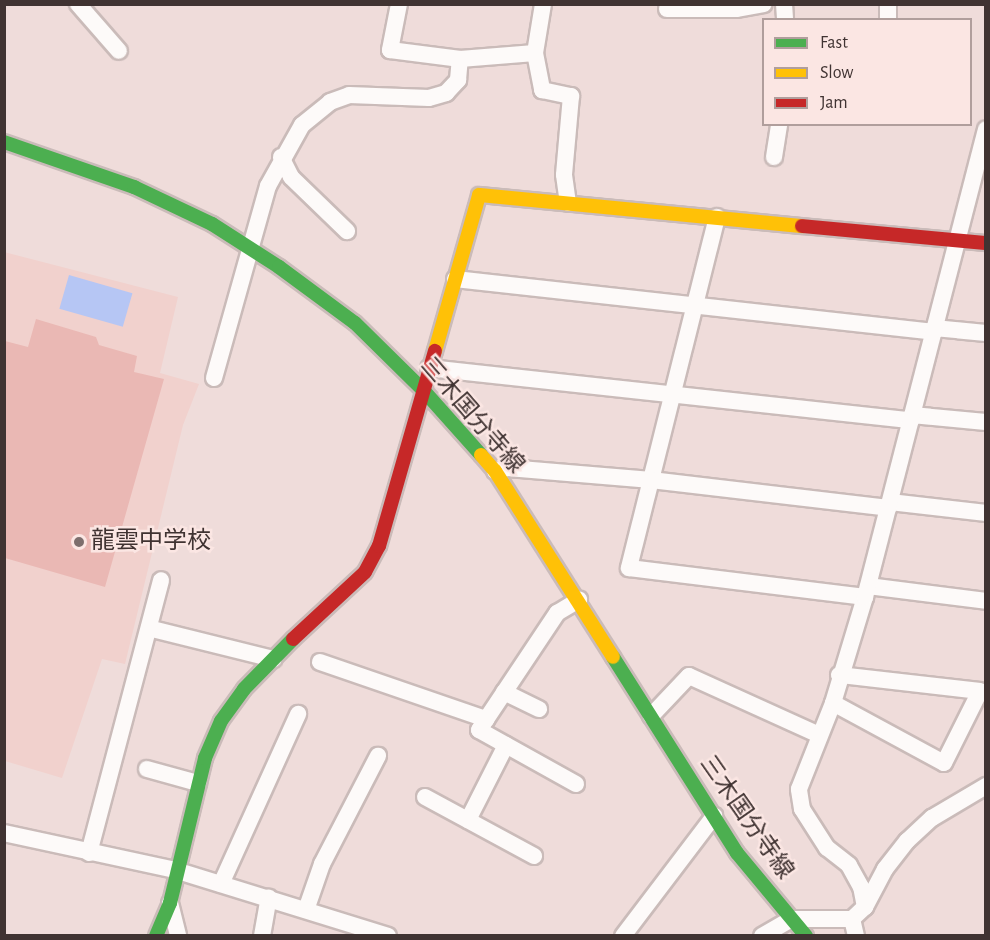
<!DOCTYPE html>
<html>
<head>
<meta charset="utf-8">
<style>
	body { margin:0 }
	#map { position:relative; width:990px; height:940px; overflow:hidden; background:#efdcda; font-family:"Alegreya Sans","Noto Sans JP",sans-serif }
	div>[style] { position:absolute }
	.built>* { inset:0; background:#f1d1cd }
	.green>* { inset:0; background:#eab8b4 }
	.water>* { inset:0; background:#b6c6f4; transform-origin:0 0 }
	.roads { filter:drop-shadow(2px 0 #cabbb9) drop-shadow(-2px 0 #cabbb9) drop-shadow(0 2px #cabbb9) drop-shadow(0 -2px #cabbb9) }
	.street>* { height:16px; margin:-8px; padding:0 8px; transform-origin:8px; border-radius:8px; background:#fdfaf9 }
	.fast>* { height:14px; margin:-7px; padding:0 7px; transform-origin:7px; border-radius:7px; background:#4caf50 }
	.slow>* { height:14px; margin:-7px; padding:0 7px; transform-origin:7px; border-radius:7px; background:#ffc107 }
	.jam>* { height:14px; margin:-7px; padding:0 7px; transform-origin:7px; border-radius:7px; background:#c62828 }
	.dots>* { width:16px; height:16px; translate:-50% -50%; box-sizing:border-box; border:3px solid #fbe6e3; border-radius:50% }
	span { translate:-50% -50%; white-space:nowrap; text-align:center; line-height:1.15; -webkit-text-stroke:5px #fbe6e3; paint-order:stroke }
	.street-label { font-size:24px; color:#403332 }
	.poi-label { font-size:24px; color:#403332 }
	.left { translate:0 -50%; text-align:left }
	.frame { position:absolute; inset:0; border:6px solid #403332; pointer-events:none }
	.legend { position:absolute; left:762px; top:18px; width:210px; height:108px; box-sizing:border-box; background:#fbe6e3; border:2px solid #b09e9c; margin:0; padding:8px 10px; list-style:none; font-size:18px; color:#403332 }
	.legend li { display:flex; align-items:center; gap:12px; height:30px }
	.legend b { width:30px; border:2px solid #b09e9c }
</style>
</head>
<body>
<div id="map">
	<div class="built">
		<i style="clip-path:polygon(4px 252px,178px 297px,160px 373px,199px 384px,183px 425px,125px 664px,102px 659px,62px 778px,5px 761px)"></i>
	</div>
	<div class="green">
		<i style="clip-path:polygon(36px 319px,96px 337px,99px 345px,137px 356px,134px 372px,164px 379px,105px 587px,5px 558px,5px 341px,28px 347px)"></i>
	</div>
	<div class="water">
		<i style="left:69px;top:275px;width:66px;height:35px;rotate:16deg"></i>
	</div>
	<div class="roads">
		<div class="street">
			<i style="left:78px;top:4px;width:62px;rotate:48.9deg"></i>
			<i style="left:399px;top:4px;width:47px;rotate:101.1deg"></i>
			<i style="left:390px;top:50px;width:71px;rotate:7.3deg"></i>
			<i style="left:460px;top:59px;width:75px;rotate:-4.6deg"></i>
			<i style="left:535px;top:53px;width:38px;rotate:79deg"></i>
			<i style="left:542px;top:90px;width:30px;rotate:12deg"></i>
			<i style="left:571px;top:96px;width:79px;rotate:95.1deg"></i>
			<i style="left:564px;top:175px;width:28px;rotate:82deg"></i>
			<i style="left:784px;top:4px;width:16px;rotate:86deg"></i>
			<i style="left:667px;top:9px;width:69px"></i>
			<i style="left:736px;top:9px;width:28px;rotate:-10deg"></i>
			<i style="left:888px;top:20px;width:16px;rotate:-90deg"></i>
			<i style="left:535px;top:53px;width:50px;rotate:-80.7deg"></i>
			<i style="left:281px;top:157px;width:22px;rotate:63deg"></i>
			<i style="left:291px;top:177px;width:78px;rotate:44deg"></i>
			<i style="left:774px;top:157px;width:33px;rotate:-81deg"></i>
			<i style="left:717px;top:217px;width:362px;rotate:104.1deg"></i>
			<i style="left:629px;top:568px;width:238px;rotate:7deg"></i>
			<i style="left:455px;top:279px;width:482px;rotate:6.3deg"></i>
			<i style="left:934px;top:328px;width:52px;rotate:5.5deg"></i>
			<i style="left:429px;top:368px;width:485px;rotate:6.2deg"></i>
			<i style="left:214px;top:378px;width:199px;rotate:-74.3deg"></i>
			<i style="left:268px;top:186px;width:70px;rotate:-60.9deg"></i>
			<i style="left:302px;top:125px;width:36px;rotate:-39deg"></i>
			<i style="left:330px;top:102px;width:20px;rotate:-20deg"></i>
			<i style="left:349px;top:95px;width:80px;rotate:2.1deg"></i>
			<i style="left:429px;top:98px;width:18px;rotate:-16deg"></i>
			<i style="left:446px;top:93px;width:18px;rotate:-47deg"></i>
			<i style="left:458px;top:80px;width:21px;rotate:-85deg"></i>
			<i style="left:912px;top:415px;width:74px;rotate:5.4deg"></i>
			<i style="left:495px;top:471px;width:13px;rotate:-13deg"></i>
			<i style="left:508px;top:468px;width:144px;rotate:4.8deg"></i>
			<i style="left:651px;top:480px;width:239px;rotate:6.7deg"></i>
			<i style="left:890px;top:502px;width:97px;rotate:6.5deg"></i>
			<i style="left:868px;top:586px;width:119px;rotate:7.2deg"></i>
			<i style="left:156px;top:630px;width:121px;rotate:13.9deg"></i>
			<i style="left:320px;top:662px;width:176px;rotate:19deg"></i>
			<i style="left:504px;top:692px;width:39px;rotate:26deg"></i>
			<i style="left:833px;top:703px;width:126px;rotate:28.4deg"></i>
			<i style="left:944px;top:763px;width:80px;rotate:-63.4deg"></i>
			<i style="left:980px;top:691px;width:142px;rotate:-173.5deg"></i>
			<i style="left:651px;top:716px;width:55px;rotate:-46.5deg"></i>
			<i style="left:689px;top:676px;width:143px;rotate:24.4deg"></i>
			<i style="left:147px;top:769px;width:53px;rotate:15.4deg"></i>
			<i style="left:576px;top:784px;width:111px;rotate:-150.9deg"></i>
			<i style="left:479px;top:730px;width:141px;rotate:-56.3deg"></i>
			<i style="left:557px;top:613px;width:26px;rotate:-31deg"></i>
			<i style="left:425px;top:797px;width:124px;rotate:28.4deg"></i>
			<i style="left:468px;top:820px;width:84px;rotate:-63.1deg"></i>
			<i style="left:4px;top:833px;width:175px;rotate:12.2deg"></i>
			<i style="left:175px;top:870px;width:223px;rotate:17.2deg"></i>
			<i style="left:89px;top:853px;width:282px;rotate:-75.2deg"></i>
			<i style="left:221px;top:884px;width:187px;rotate:-65.6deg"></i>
			<i style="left:170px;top:903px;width:34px;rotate:76deg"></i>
			<i style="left:865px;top:907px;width:43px;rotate:-62.2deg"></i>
			<i style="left:885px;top:869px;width:36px;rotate:-52deg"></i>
			<i style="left:907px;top:841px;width:34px;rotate:-43deg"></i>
			<i style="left:932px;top:818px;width:63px;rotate:-30.7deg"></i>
			<i style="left:306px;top:910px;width:49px;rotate:-70.8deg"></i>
			<i style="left:322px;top:864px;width:122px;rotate:-62.6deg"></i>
			<i style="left:262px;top:936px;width:39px;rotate:-80deg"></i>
			<i style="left:623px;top:936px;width:151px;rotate:-52.8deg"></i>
			<i style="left:762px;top:936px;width:34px;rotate:-30deg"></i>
			<i style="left:792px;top:919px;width:60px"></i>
			<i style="left:856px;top:936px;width:17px;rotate:-103deg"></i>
			<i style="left:852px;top:919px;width:18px;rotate:-43deg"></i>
			<i style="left:865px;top:907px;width:20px;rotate:-101deg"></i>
			<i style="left:861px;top:887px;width:25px;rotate:-119deg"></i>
			<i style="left:849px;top:865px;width:28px;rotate:-142deg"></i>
			<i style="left:827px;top:848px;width:46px;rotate:-122.7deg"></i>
			<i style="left:802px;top:809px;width:20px;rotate:-99deg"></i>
			<i style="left:799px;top:789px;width:92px;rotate:-68.4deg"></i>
			<i style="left:833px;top:703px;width:111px;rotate:-73.2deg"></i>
			<i style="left:865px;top:597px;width:483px;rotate:-75.5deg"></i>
		</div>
		<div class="fast">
			<i style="left:4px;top:142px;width:138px;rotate:19.1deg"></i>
			<i style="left:134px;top:187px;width:86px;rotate:25.4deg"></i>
			<i style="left:212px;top:224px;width:80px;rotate:32.7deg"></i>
			<i style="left:279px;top:267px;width:94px;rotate:36.4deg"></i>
			<i style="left:355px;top:323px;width:97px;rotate:44.6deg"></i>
			<i style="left:424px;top:391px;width:86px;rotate:48.3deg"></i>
			<i style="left:613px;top:657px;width:232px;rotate:57.7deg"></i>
			<i style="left:737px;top:853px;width:108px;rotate:50.3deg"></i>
			<i style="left:156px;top:936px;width:36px;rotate:-67deg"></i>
			<i style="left:170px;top:903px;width:149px;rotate:-76.4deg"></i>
			<i style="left:205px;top:758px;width:40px;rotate:-66.6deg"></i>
			<i style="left:221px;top:721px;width:39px;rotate:-54deg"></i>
			<i style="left:244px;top:689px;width:70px;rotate:-45.6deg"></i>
		</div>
		<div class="slow">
			<i style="left:435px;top:351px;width:162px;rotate:-74.2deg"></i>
			<i style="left:479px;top:195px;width:324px;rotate:5.5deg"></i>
			<i style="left:481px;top:455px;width:21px;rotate:49deg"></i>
			<i style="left:495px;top:471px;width:220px;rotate:57.6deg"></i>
		</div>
		<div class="jam">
			<i style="left:802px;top:226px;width:185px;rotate:5.3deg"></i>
			<i style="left:293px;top:639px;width:98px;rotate:-42.9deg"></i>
			<i style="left:365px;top:572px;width:30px;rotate:-62deg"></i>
			<i style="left:379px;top:546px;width:203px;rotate:-74deg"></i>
		</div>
	</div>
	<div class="dots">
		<i style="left:79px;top:542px;background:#7d6e6d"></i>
	</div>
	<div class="street-label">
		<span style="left:472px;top:416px;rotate:49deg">三木国分寺線</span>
		<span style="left:746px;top:818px;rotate:55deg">三木国分寺線</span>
	</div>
	<div class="poi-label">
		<span class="left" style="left:91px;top:542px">龍雲中学校</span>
	</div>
	<div class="frame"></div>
	<ul class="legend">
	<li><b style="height:8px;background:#4caf50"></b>Fast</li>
	<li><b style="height:8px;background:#ffc107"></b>Slow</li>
	<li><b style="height:8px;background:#c62828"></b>Jam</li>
	</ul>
</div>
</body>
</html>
